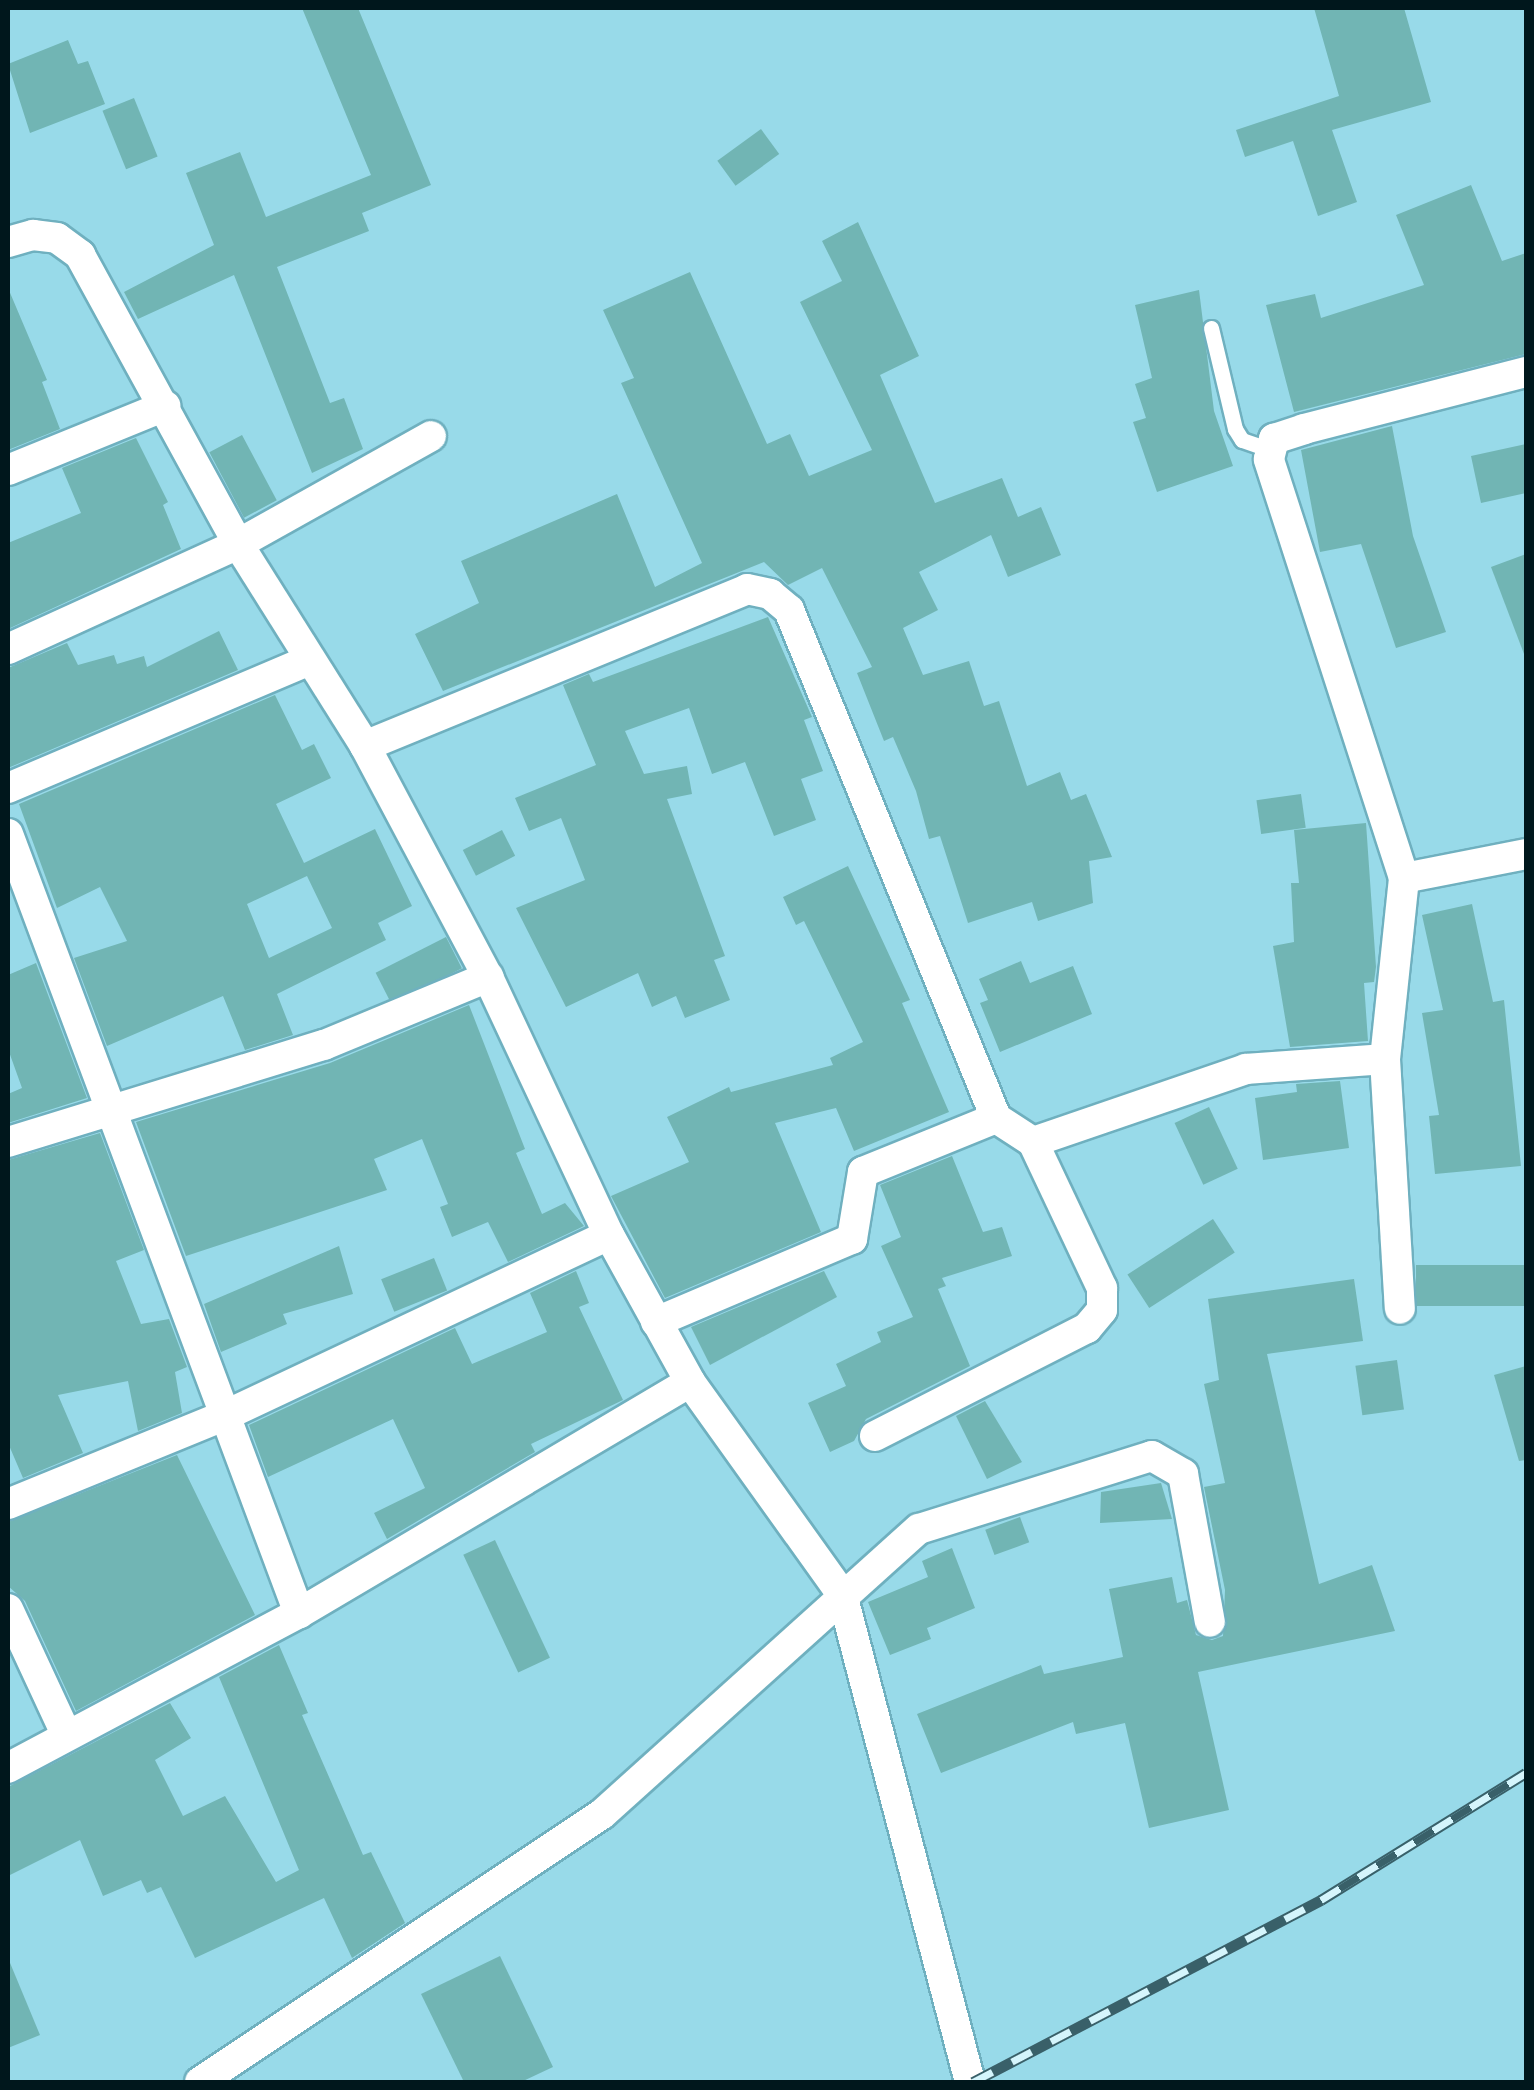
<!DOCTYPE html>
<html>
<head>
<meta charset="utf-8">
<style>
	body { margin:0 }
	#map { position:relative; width:1534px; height:2090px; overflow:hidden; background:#98dae9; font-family:"Noto Sans",sans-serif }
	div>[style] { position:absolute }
	.building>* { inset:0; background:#71b5b4; transform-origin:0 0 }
	.roads { filter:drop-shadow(2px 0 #6fb0bf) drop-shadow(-2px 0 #6fb0bf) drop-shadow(0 2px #6fb0bf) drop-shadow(0 -2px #6fb0bf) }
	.service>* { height:15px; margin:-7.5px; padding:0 7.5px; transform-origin:7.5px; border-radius:7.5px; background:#fff }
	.minor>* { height:30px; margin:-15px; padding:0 15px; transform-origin:15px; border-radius:15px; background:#fff }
	.rail>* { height:11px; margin-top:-5.5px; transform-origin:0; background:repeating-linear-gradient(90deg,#d5f5fc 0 22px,#396069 0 44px); box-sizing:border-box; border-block:2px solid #396069 }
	span { translate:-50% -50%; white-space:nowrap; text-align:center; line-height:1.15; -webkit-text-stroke:8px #d5f5fc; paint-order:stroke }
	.frame { position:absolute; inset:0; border:10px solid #00171c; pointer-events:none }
</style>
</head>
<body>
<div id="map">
	<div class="building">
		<i style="clip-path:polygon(302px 8px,358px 8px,431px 185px,362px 213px,369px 231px,277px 267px,330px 403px,344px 398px,363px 449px,312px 473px,234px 275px,138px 319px,124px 292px,214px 245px,186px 173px,240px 152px,266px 217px,371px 175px)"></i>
		<i style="clip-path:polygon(1314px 8px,1404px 8px,1431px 102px,1332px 130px,1357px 202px,1318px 216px,1293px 141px,1245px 157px,1236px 130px,1339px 96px)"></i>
		<i style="clip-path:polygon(68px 40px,78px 64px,88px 61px,105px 104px,30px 133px,8px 64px)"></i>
		<i style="left:134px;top:98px;width:63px;height:34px;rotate:68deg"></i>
		<i style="left:761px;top:129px;width:31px;height:54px;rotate:54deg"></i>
		<i style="clip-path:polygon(1471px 185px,1502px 261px,1526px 253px,1526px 354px,1294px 412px,1266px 305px,1315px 294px,1321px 318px,1424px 285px,1396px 215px)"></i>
		<i style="clip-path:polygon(858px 222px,919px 356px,880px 375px,935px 503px,1002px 478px,1018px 517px,1041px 507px,1061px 555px,1008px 577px,991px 535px,919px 572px,938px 610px,903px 628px,923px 675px,969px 661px,984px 706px,999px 701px,1027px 786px,1060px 772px,1071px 800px,1086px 794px,1112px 857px,1089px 861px,1093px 903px,1038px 921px,1032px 902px,968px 923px,940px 836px,929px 839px,916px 791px,893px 737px,884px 741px,857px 673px,872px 667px,822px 568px,788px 585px,764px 562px,443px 691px,415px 634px,479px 603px,461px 561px,617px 494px,655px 587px,702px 563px,621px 383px,634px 378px,603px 310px,690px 272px,767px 444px,790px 434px,809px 476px,872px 450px,800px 302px,842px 281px,822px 241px)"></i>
		<i style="clip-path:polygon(8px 288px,47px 380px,42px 382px,60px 429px,8px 450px)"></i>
		<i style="clip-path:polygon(1199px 290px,1214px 411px,1233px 466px,1157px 492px,1133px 422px,1146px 418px,1135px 384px,1152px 378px,1135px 305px)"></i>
		<i style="clip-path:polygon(1392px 426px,1413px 536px,1446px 632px,1396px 648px,1361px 544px,1320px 552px,1301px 450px)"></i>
		<i style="left:242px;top:435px;width:74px;height:37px;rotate:62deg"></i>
		<i style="clip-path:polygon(136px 438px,168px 502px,163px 505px,181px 549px,8px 629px,8px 543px,81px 513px,62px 468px)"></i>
		<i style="clip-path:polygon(1526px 444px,1526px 493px,1481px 503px,1471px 456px)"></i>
		<i style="clip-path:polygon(1526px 554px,1526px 654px,1524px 654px,1491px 567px)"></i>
		<i style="clip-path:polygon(768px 617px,812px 717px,804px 720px,823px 771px,801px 779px,816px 820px,774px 836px,745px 762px,712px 774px,689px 708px,625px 731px,644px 774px,687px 766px,692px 794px,667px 799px,725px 956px,714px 960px,730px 1000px,685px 1018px,676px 996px,652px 1007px,638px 973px,566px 1007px,516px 908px,585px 880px,561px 818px,529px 831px,515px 798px,596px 765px,563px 685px,589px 674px,593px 682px)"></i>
		<i style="clip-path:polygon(219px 631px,238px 670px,8px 768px,8px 668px,67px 643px,78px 665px,114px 655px,117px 664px,144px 656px,147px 667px)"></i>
		<i style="clip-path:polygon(evenodd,275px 695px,302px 750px,314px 744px,331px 778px,276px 804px,304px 863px,375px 829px,412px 906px,378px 923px,386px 940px,277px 994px,293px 1035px,245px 1050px,223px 996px,107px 1046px,74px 958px,127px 941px,100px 887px,57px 908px,19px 804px,275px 695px,307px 876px,332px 928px,269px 958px,247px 904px,307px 876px)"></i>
		<i style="left:1301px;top:794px;width:34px;height:45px;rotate:82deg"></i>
		<i style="clip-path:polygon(1366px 823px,1376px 967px,1374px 982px,1364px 983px,1368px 1041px,1290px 1047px,1273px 946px,1294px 942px,1291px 883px,1299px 883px,1294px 830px)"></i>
		<i style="left:502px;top:830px;width:29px;height:44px;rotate:63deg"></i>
		<i style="clip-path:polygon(848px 866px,910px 1000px,902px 1003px,949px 1112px,854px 1151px,836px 1108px,775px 1123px,821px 1232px,665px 1298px,611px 1196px,689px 1162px,667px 1117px,729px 1087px,731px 1092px,833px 1065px,830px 1058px,863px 1042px,804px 921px,796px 925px,783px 897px)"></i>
		<i style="clip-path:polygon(1472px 904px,1493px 1002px,1504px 1000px,1521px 1166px,1435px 1174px,1429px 1116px,1439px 1115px,1422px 1013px,1443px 1010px,1422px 915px)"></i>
		<i style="left:446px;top:937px;width:35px;height:79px;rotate:63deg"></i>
		<i style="clip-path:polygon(1021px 961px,1030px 983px,1073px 966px,1092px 1014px,1000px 1052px,980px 1003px,988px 1000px,979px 979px)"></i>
		<i style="clip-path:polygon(36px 963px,87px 1098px,8px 1123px,8px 1094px,22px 1088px,8px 1049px,8px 975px)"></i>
		<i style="clip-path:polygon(469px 1005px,525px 1149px,516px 1153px,542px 1214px,565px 1203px,584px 1226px,508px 1262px,488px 1222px,452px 1237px,440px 1207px,448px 1204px,422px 1139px,374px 1159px,387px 1190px,186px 1256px,136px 1122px,330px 1063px)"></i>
		<i style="clip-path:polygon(1340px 1081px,1349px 1148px,1263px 1160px,1255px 1098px,1297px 1092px,1296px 1084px)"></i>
		<i style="left:1209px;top:1107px;width:68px;height:38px;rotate:65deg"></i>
		<i style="clip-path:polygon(100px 1133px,144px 1250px,116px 1261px,141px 1324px,169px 1319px,187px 1367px,175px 1372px,182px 1413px,138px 1431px,128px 1381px,58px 1395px,83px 1453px,23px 1478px,8px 1443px,8px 1160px)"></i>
		<i style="clip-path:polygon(952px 1156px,983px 1232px,1002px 1227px,1012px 1256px,942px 1278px,946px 1286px,938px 1289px,970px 1366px,866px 1419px,854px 1441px,830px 1452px,808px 1403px,846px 1386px,836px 1364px,881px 1342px,877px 1332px,913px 1317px,881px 1246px,901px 1237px,880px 1185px)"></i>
		<i style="left:1213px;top:1219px;width:40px;height:102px;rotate:57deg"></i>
		<i style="clip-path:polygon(339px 1246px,353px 1294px,283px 1314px,287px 1324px,221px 1352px,204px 1304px)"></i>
		<i style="left:434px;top:1258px;width:35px;height:57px;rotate:68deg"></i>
		<i style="left:1526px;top:1265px;width:41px;height:110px;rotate:90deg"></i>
		<i style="clip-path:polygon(576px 1271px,589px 1303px,579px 1307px,623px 1400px,531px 1444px,535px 1452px,387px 1539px,374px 1513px,425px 1488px,393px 1419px,268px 1477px,249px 1425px,455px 1328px,472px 1364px,547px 1332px,530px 1293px)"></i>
		<i style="clip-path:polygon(824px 1271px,837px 1297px,710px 1365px,691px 1327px)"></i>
		<i style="clip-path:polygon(1354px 1279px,1363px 1341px,1267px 1354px,1319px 1584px,1372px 1565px,1395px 1631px,1198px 1672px,1229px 1810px,1149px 1828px,1125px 1723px,1076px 1734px,1073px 1722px,941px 1773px,917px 1714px,1041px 1665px,1044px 1674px,1123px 1657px,1109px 1589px,1172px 1577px,1177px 1603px,1187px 1600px,1196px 1635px,1212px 1640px,1223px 1636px,1225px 1590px,1204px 1487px,1225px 1483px,1204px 1384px,1219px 1380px,1208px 1299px)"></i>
		<i style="left:1397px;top:1360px;width:50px;height:42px;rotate:82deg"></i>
		<i style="clip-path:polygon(1526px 1366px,1526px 1460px,1519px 1461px,1494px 1375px)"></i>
		<i style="clip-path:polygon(985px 1401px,1022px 1462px,987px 1479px,956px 1416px)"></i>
		<i style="clip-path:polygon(177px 1455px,255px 1615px,76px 1711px,25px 1601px,8px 1586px,8px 1522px)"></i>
		<i style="clip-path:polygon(1161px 1483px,1172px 1519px,1100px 1523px,1101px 1492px)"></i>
		<i style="left:1020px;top:1517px;width:27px;height:37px;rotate:70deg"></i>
		<i style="left:495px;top:1540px;width:130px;height:35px;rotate:65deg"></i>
		<i style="clip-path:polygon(952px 1548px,975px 1608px,927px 1628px,931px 1639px,890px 1655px,868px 1602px,928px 1577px,922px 1561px)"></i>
		<i style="clip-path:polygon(279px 1645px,308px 1713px,302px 1715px,363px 1855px,371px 1852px,405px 1923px,352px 1958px,324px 1898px,195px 1958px,161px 1887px,147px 1893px,141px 1880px,103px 1896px,80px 1840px,8px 1876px,8px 1787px,170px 1703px,191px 1738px,155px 1760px,183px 1816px,225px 1796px,276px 1882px,299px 1870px,219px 1677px)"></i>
		<i style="clip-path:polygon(500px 1956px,553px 2067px,521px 2082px,464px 2082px,421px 1994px)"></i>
		<i style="clip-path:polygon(8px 1958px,40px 2035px,8px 2048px)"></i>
	</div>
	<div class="roads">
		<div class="service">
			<i style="left:1211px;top:328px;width:104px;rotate:76.6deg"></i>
			<i style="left:1235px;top:429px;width:13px;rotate:58deg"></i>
			<i style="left:1242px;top:440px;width:31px;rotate:19deg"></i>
		</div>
		<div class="minor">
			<i style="left:8px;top:242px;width:26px;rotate:-16deg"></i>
			<i style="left:33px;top:235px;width:24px;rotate:7deg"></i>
			<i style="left:57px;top:238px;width:29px;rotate:36deg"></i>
			<i style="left:80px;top:255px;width:329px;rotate:61.3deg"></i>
			<i style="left:238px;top:544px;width:239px;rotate:57.8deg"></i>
			<i style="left:365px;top:746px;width:262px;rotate:62deg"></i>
			<i style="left:488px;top:977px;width:285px;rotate:64.9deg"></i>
			<i style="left:609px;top:1235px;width:168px;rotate:61.1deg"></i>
			<i style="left:690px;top:1382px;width:454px;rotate:149.4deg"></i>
			<i style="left:299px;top:1613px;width:330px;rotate:152deg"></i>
			<i style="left:8px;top:470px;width:170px;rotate:-22.2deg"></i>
			<i style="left:8px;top:649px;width:253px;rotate:-24.5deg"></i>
			<i style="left:238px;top:544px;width:221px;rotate:-29.2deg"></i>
			<i style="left:365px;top:746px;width:413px;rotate:-22.3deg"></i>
			<i style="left:747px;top:589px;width:24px;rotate:12deg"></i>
			<i style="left:770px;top:594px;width:25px;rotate:40deg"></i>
			<i style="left:789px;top:610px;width:549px;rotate:67.83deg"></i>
			<i style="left:8px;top:788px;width:328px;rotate:-23deg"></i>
			<i style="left:8px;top:834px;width:832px;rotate:69.52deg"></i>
			<i style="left:1404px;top:878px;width:124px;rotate:-11.1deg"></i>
			<i style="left:1385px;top:1059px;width:250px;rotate:86.6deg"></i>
			<i style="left:8px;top:1142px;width:331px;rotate:-17.1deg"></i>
			<i style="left:324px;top:1045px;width:178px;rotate:-22.5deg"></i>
			<i style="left:656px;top:1322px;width:213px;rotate:-23deg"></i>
			<i style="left:852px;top:1239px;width:68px;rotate:-80.7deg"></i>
			<i style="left:863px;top:1172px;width:144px;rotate:-22.1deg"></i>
			<i style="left:996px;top:1118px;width:44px;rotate:33deg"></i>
			<i style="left:1033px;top:1142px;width:225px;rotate:-18.9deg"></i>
			<i style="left:1246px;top:1069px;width:139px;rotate:-4.1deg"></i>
			<i style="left:1385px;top:1059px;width:182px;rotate:-84deg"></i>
			<i style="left:1404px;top:878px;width:440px;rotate:-107.9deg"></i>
			<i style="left:1269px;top:459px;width:21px;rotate:-76deg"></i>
			<i style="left:1274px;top:439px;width:32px;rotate:-18deg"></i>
			<i style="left:1304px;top:429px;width:229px;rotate:-14.4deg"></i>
			<i style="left:690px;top:1382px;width:261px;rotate:54.4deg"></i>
			<i style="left:842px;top:1594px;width:505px;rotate:75.3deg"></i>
			<i style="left:875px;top:1436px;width:238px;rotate:-27deg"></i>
			<i style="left:1087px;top:1328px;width:23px;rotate:-50deg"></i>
			<i style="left:1102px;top:1310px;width:22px;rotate:-90deg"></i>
			<i style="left:1102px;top:1288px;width:161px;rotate:-115.3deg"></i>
			<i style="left:8px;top:1504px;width:233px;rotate:-22.2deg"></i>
			<i style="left:224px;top:1416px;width:425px;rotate:-25.2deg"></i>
			<i style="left:8px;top:1609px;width:138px;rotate:65.1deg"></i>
			<i style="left:200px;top:2082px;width:483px;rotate:-33.7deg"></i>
			<i style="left:602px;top:1814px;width:426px;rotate:-42deg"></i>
			<i style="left:919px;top:1529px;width:244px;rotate:-17.4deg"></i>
			<i style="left:1152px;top:1456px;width:36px;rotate:30deg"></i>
			<i style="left:1183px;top:1474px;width:150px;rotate:79.7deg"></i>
		</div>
	</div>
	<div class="rail">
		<i style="left:973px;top:2082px;width:393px;rotate:-27.6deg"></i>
		<i style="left:1321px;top:1900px;width:241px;rotate:-31.8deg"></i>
	</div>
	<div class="frame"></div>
</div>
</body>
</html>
